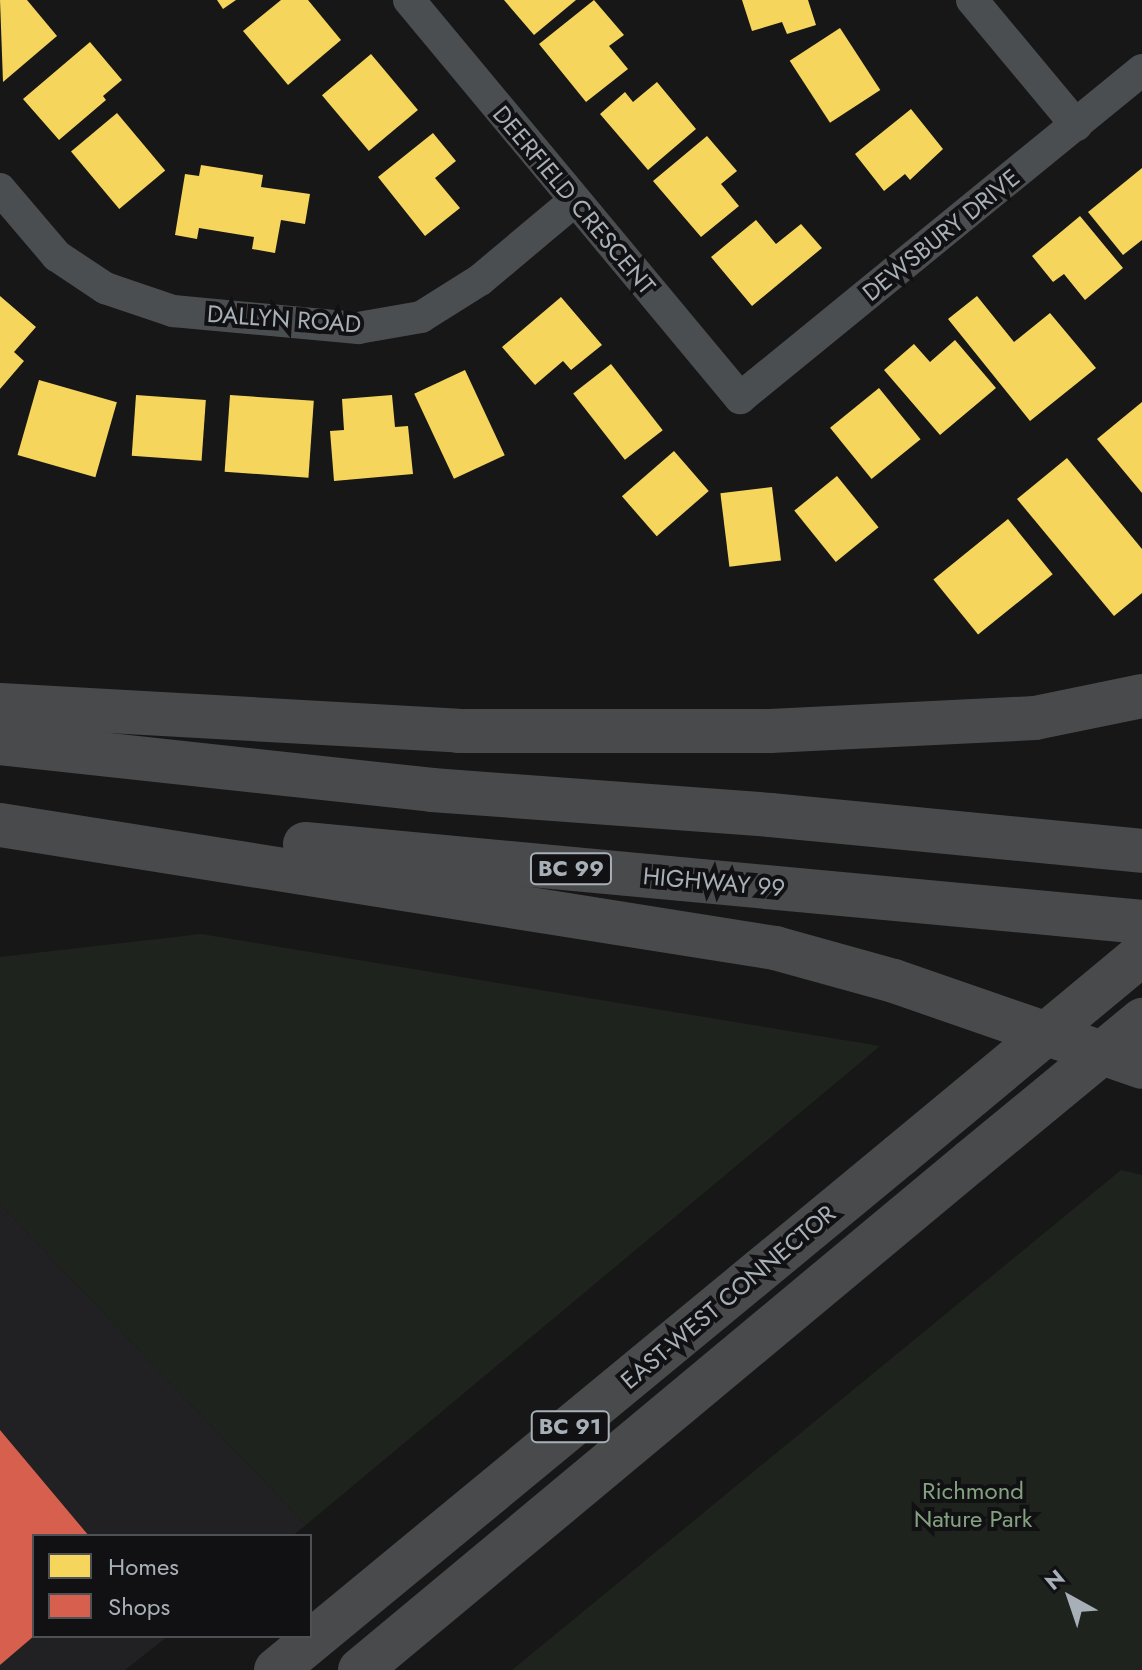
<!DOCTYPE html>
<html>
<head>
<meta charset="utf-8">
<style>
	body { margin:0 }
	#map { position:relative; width:1142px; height:1670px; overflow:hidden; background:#171717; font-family:Jost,sans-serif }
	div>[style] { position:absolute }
	.built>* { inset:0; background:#212123 }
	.green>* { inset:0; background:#1e241d }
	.homes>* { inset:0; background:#f6d55c; transform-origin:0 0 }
	.shops>* { inset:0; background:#d6604d }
	.street>* { height:32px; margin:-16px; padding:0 16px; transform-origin:16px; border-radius:16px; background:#4b4e50 }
	.highway>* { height:44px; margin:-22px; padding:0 22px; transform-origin:22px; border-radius:22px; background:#494a4c }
	.highway-bridge>* { height:44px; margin:-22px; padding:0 22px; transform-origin:22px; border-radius:22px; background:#494a4c }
	span { translate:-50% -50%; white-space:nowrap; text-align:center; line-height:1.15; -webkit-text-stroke:8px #111113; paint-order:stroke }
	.shield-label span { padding:2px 6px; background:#111113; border:2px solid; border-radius:6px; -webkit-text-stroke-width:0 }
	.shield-label { font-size:22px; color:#a8b0b7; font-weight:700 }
	.street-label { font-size:24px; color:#a8b0b7 }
	.park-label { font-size:24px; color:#85a280 }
	.legend { position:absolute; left:32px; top:1534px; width:280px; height:104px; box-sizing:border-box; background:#111113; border:2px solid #4d5155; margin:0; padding:10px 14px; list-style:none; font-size:24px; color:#a8b0b7 }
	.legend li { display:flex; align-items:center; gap:16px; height:40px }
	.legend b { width:40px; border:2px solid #4d5155 }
	.north { position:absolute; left:1030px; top:1558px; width:80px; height:80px; -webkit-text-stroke:6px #111113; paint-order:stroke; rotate:320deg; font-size:22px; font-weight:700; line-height:32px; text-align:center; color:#a8b0b7 }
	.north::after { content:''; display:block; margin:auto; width:28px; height:36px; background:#a8b0b7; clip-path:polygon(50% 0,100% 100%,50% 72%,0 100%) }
</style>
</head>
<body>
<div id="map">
	<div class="built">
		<i style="clip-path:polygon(0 1204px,306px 1525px,292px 1536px,34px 1536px,34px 1636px,168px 1636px,125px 1670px,0 1670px)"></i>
	</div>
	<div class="green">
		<i style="clip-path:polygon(201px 934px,880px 1046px,306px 1525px,0 1204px,0 957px)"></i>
		<i style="clip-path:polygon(1121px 1170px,1142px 1175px,1142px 1670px,512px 1670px)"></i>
	</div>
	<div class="homes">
		<i style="clip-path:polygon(0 0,27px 0,57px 36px,3px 82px)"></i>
		<i style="clip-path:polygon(217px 0,236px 0,223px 9px)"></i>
		<i style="clip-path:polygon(281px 0,308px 0,341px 40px,288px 85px,243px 31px)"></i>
		<i style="clip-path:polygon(504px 0,576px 0,534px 35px)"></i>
		<i style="clip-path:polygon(594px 0,624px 35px,609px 46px,628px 69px,586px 102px,539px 44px)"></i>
		<i style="clip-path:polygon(742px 0,808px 0,816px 25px,787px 34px,782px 22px,752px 31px)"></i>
		<i style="left:840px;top:28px;width:74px;height:60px;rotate:57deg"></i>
		<i style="clip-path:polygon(90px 42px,122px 80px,103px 96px,106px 100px,59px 140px,23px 99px)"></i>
		<i style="left:371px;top:54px;width:73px;height:64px;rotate:50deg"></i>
		<i style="clip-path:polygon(657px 82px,696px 129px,648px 170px,600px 114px,625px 92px,633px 102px)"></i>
		<i style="clip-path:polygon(911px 109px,943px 149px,910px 180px,905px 174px,884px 191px,855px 154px)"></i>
		<i style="left:117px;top:113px;width:75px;height:60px;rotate:50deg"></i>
		<i style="clip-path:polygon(433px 133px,456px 161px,435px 178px,460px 208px,425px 236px,378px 177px)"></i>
		<i style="clip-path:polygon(707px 136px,737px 171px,721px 184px,739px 206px,701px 237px,653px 181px)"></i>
		<i style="clip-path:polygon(201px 165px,263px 175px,261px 187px,310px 194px,305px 224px,281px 220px,275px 253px,252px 249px,254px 237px,199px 228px,197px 239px,175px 235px,185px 174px,199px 176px)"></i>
		<i style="clip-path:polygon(1142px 168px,1142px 240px,1123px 255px,1088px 212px)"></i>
		<i style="clip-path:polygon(1080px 216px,1123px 268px,1085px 300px,1064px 274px,1053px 282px,1032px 256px)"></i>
		<i style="clip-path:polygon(756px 220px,776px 244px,801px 224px,822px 248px,752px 306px,711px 257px)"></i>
		<i style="clip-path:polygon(0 296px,36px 327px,14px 352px,24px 361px,0 389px)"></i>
		<i style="clip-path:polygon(977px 296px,1014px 342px,1050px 313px,1096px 368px,1030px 421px,948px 319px)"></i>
		<i style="clip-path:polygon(561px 297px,602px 345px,571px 370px,563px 361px,535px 385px,502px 347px)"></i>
		<i style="clip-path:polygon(955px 340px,996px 388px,940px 435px,884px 370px,914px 344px,930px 362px)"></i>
		<i style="left:611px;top:364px;width:84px;height:48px;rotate:52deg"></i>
		<i style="left:465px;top:370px;width:94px;height:56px;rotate:65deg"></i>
		<i style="left:39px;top:380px;width:81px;height:78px;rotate:16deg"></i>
		<i style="left:879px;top:388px;width:66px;height:63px;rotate:51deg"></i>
		<i style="left:136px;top:395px;width:70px;height:61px;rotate:4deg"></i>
		<i style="left:230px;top:395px;width:84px;height:77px;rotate:4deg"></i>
		<i style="clip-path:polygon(392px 395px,395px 427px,408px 426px,413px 474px,334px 481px,330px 431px,344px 430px,342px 399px)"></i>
		<i style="clip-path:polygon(1142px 402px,1142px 493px,1097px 439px)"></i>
		<i style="left:674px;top:451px;width:53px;height:69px;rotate:49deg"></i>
		<i style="clip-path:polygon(1067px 458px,1142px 549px,1142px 593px,1114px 616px,1017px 499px)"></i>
		<i style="left:837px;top:476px;width:66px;height:55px;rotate:51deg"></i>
		<i style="left:772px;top:487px;width:74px;height:52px;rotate:83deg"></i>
		<i style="left:1008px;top:519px;width:71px;height:96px;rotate:51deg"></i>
	</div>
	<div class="shops">
		<i style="clip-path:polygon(0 1430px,89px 1536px,34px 1536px,34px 1636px,0 1665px)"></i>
	</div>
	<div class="street">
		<i style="left:409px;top:0;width:518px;rotate:50.25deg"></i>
		<i style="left:740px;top:398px;width:519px;rotate:-39.21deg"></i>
		<i style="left:972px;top:0;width:163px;rotate:50.2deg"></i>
		<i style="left:0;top:189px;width:88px;rotate:49.6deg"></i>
		<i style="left:57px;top:256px;width:58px;rotate:33.7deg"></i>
		<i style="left:105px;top:288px;width:72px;rotate:18.7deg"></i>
		<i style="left:173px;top:311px;width:186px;rotate:5.3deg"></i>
		<i style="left:358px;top:328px;width:64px;rotate:-9.9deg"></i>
		<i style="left:421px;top:317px;width:70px;rotate:-32.1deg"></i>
		<i style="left:480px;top:280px;width:121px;rotate:-40deg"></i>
	</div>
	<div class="highway">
		<i style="left:0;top:705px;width:459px;rotate:3.2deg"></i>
		<i style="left:458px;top:731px;width:312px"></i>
		<i style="left:770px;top:731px;width:265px;rotate:-2.8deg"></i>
		<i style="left:1035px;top:718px;width:109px;rotate:-11.6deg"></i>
		<i style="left:0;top:743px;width:435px;rotate:6.2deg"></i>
		<i style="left:432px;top:790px;width:339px;rotate:4.2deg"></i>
		<i style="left:770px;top:815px;width:374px;rotate:5.5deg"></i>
		<i style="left:0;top:825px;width:785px;rotate:9.02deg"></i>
		<i style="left:775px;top:948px;width:123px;rotate:15.5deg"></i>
		<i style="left:894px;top:981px;width:262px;rotate:19.1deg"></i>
		<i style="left:305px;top:844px;width:841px;rotate:5.32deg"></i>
		<i style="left:276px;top:1670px;width:809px;rotate:-39.53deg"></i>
		<i style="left:360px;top:1670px;width:795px;rotate:-39.8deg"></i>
	</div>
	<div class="highway-bridge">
		<i style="left:900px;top:1155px;width:315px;rotate:-39.7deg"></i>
		<i style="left:971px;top:1161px;width:222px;rotate:-39.5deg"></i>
	</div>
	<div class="shield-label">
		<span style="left:571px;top:869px">BC 99</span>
		<span style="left:570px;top:1427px">BC 91</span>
	</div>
	<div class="street-label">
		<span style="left:574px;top:200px;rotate:50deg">DEERFIELD CRESCENT</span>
		<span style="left:941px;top:235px;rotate:-39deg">DEWSBURY DRIVE</span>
		<span style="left:284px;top:319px;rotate:4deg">DALLYN ROAD</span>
		<span style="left:714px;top:882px;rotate:5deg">HIGHWAY 99</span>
		<span style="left:728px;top:1297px;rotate:-40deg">EAST-WEST CONNECTOR</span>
	</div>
	<div class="park-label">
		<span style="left:973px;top:1505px">Richmond<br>Nature Park</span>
	</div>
	<ul class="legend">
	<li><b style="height:22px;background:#f6d55c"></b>Homes</li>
	<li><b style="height:22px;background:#d6604d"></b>Shops</li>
	</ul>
	<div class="north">N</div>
</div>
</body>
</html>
